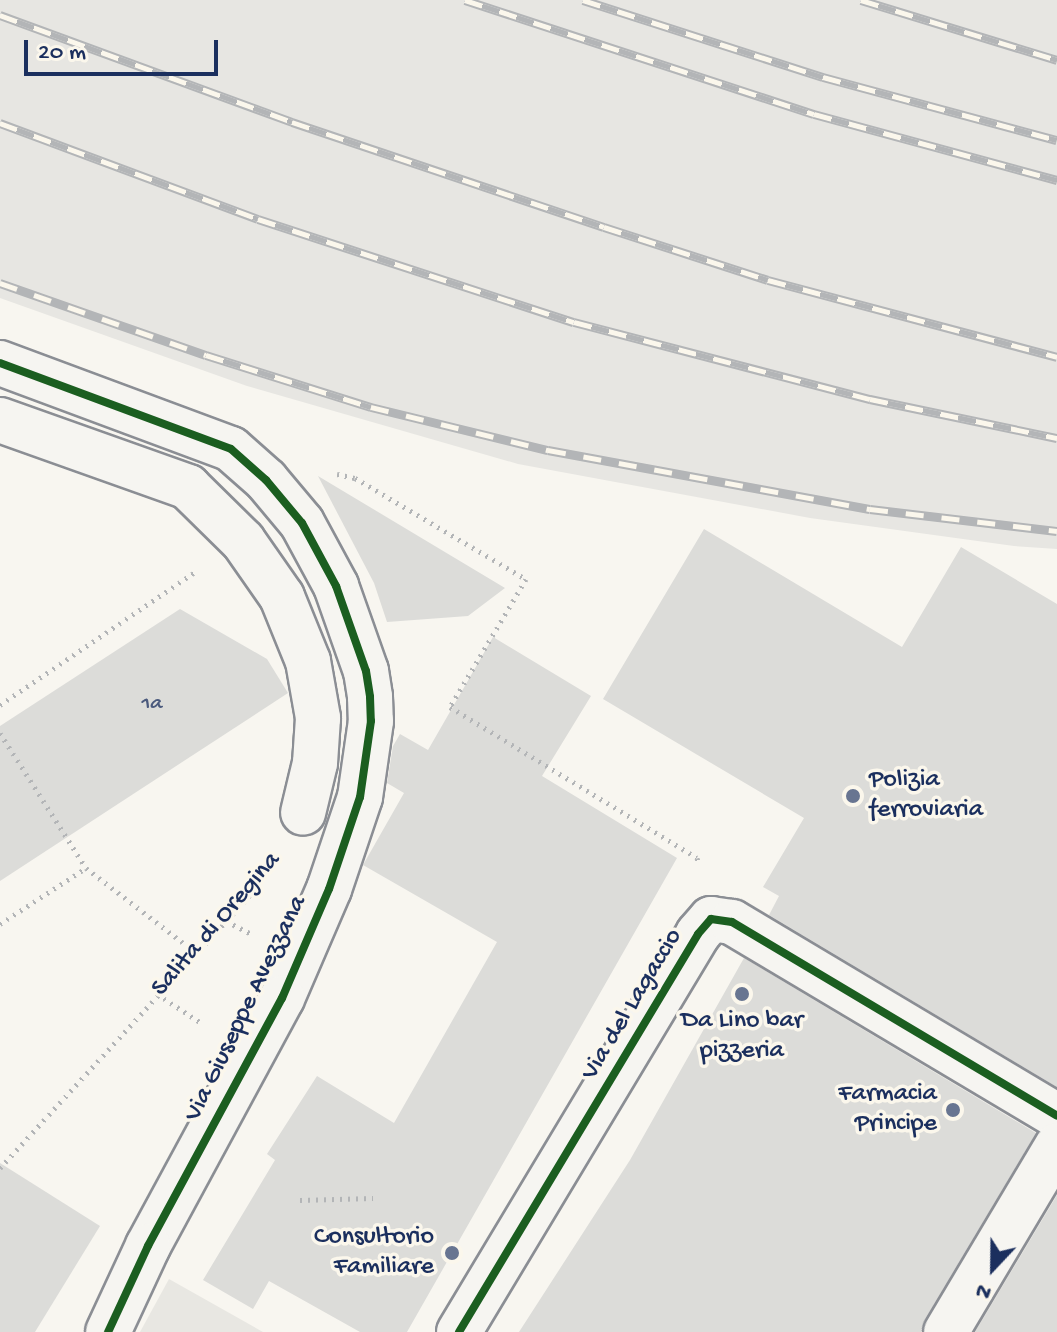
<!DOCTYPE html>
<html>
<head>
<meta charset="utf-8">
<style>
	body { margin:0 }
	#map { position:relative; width:1057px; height:1332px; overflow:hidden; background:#f8f6f0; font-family:"Gochi Hand",sans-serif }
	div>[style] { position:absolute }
	.built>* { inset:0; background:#e7e6e2 }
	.green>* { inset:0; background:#e8e7e2 }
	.building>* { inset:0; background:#dcdcd9 }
	.path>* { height:5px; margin-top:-2.5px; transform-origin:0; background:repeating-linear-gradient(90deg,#b3b5b7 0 2px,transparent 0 8px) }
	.roads { filter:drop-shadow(2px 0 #8b8e94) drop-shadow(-2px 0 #8b8e94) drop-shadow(0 2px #8b8e94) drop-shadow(0 -2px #8b8e94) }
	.minor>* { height:44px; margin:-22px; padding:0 22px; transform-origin:22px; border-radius:22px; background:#f6f5f1 }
	.rail>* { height:9px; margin-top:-4.5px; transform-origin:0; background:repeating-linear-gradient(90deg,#fbf7ec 0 18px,#b3b5b7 0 36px); box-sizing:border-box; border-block:2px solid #b3b5b7 }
	.cycleway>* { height:8px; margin:-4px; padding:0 4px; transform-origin:4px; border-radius:4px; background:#1b5e20 }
	.dots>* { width:22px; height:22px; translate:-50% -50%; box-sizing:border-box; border:4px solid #fbf7ec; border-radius:50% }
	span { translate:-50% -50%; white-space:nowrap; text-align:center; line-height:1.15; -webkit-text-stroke:7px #fbf7ec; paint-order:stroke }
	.number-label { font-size:22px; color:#4b5a7d }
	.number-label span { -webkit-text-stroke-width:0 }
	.poi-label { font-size:26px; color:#1b2f5e }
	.left { translate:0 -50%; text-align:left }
	.right { translate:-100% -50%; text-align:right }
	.street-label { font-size:26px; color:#1b2f5e }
	.north { position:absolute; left:953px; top:1228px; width:80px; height:80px; -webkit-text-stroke:6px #fbf7ec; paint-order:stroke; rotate:202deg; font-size:22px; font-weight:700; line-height:32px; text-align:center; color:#1b2f5e }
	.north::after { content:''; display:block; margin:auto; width:28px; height:36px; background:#1b2f5e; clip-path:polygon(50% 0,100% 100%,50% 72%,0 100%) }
	.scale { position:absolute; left:24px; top:40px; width:194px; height:36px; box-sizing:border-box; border:4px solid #1b2f5e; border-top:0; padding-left:10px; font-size:24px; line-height:28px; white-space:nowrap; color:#1b2f5e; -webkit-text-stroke:6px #fbf7ec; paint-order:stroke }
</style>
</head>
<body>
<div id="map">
	<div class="built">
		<i style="clip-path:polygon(0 0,1057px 0,1057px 549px,1014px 546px,810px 518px,518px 464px,247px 386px,0 298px)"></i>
	</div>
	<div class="green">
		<i style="clip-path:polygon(169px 1279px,263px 1332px,140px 1332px)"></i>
	</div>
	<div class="building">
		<i style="clip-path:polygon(318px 476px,505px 588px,468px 616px,387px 622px,374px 583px)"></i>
		<i style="clip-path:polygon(704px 529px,902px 647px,961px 547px,1057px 604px,1057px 1087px,769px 915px,779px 896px,763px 887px,804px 818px,603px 699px)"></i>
		<i style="clip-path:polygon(180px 609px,267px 659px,288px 693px,0 881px,0 726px)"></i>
		<i style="clip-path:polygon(493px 637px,591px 696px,542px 776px,677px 858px,407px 1332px,360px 1332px,269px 1281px,253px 1309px,203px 1280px,275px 1160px,267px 1154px,317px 1076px,394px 1123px,497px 942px,363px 865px,404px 793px,387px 783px,393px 746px,400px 734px,428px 750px)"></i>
		<i style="clip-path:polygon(744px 958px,1036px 1133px,925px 1319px,921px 1332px,519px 1332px,630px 1160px)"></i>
		<i style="clip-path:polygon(0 1163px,100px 1226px,35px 1332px,0 1332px)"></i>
		<i style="clip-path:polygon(1057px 1195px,1057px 1332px,975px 1332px)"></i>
	</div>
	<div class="path">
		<i style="left:337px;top:474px;width:18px;rotate:13deg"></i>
		<i style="left:355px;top:478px;width:199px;rotate:30.6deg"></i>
		<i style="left:526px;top:579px;width:149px;rotate:120.7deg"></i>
		<i style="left:450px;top:707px;width:289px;rotate:31.4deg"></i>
		<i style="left:697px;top:858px;width:6px;rotate:72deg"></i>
		<i style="left:0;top:705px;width:236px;rotate:-34.3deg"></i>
		<i style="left:0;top:733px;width:160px;rotate:57.5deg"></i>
		<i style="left:86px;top:868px;width:138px;rotate:37.6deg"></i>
		<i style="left:226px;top:921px;width:27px;rotate:27deg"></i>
		<i style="left:0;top:924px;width:103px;rotate:-33.1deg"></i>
		<i style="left:157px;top:994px;width:55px;rotate:33.1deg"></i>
		<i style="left:0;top:1168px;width:369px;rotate:-47.5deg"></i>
		<i style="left:249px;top:896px;width:46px;rotate:-53.9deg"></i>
		<i style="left:300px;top:1200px;width:73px;rotate:-1.6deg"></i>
	</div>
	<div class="roads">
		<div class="minor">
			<i style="left:0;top:363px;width:246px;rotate:20.4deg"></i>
			<i style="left:231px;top:449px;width:47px;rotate:41.5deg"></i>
			<i style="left:266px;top:480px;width:56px;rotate:50.1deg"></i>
			<i style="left:302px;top:523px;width:72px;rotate:61.6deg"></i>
			<i style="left:336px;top:586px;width:90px;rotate:70.6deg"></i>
			<i style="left:366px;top:671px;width:26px;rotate:81deg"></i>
			<i style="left:370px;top:697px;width:24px;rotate:88deg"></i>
			<i style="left:371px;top:721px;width:77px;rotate:98.2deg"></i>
			<i style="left:360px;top:797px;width:97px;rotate:108.6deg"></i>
			<i style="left:329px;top:889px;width:119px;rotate:113.3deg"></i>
			<i style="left:282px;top:998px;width:282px;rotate:118.4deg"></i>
			<i style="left:148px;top:1246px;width:95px;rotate:114.9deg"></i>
			<i style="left:0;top:420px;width:200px;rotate:19.6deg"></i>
			<i style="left:188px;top:487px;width:77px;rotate:44.5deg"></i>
			<i style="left:243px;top:541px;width:68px;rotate:55.1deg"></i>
			<i style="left:282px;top:597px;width:69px;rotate:67.9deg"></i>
			<i style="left:308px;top:661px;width:58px;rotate:80deg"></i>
			<i style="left:318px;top:718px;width:45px;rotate:93.8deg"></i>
			<i style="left:315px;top:763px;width:51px;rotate:103.5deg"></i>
			<i style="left:459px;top:1332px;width:464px;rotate:-59deg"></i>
			<i style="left:698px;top:934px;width:20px;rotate:-49deg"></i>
			<i style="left:711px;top:919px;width:21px;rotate:8deg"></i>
			<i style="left:732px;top:922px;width:378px;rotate:30.8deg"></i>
			<i style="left:946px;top:1332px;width:217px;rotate:-59.2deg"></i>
		</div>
	</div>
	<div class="rail">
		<i style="left:465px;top:0;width:367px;rotate:18.1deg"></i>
		<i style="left:814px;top:114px;width:252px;rotate:15.2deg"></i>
		<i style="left:583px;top:0;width:252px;rotate:17.8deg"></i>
		<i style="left:823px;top:77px;width:242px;rotate:15.1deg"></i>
		<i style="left:861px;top:0;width:205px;rotate:17deg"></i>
		<i style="left:0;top:15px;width:311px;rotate:20.1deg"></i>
		<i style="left:292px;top:122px;width:329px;rotate:18.6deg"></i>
		<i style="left:604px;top:227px;width:172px;rotate:17.9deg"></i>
		<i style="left:768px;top:280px;width:299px;rotate:14.9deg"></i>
		<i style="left:0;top:123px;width:275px;rotate:20.4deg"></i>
		<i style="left:258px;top:219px;width:332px;rotate:18.1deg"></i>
		<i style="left:574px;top:322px;width:306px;rotate:14.6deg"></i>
		<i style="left:870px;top:399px;width:191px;rotate:11.8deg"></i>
		<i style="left:0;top:283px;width:218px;rotate:19.3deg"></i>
		<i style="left:206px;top:355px;width:173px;rotate:17.5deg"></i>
		<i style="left:371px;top:407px;width:182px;rotate:13.7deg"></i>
		<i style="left:548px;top:450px;width:327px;rotate:10.4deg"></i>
		<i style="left:870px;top:509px;width:188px;rotate:6.7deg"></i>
	</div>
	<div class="cycleway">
		<i style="left:0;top:363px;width:246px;rotate:20.4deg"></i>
		<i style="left:231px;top:449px;width:47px;rotate:41.5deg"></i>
		<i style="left:266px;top:480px;width:56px;rotate:50.1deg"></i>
		<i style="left:302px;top:523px;width:72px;rotate:61.6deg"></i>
		<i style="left:336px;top:586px;width:90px;rotate:70.6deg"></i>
		<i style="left:366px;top:671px;width:26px;rotate:81deg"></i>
		<i style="left:370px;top:697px;width:24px;rotate:88deg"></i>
		<i style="left:371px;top:721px;width:77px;rotate:98.2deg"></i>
		<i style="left:360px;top:797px;width:97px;rotate:108.6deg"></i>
		<i style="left:329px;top:889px;width:119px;rotate:113.3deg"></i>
		<i style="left:282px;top:998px;width:282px;rotate:118.4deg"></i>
		<i style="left:148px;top:1246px;width:95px;rotate:114.9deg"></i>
		<i style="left:459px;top:1332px;width:464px;rotate:-59deg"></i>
		<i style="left:698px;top:934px;width:20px;rotate:-49deg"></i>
		<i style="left:711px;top:919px;width:21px;rotate:8deg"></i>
		<i style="left:732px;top:922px;width:378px;rotate:30.8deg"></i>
	</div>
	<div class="dots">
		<i style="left:853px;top:796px;background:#687591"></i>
		<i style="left:742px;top:994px;background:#687591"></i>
		<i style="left:953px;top:1110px;background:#687591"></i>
		<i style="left:452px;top:1253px;background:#687591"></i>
	</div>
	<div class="number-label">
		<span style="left:152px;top:705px">1a</span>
	</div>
	<div class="poi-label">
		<span class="left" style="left:869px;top:796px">Polizia<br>ferroviaria</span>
		<span style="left:742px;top:1037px">Da Lino bar<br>pizzeria</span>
		<span class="right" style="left:937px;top:1110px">Farmacia<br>Principe</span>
		<span class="right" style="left:434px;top:1253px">Consultorio<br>Familiare</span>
	</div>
	<div class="street-label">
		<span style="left:217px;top:925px;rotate:-49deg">Salita di Oregina</span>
		<span style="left:633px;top:1005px;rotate:-59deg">Via del Lagaccio</span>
		<span style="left:247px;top:1009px;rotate:-64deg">Via Giuseppe Avezzana</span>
	</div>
	<div class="north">N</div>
	<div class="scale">20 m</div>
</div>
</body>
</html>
